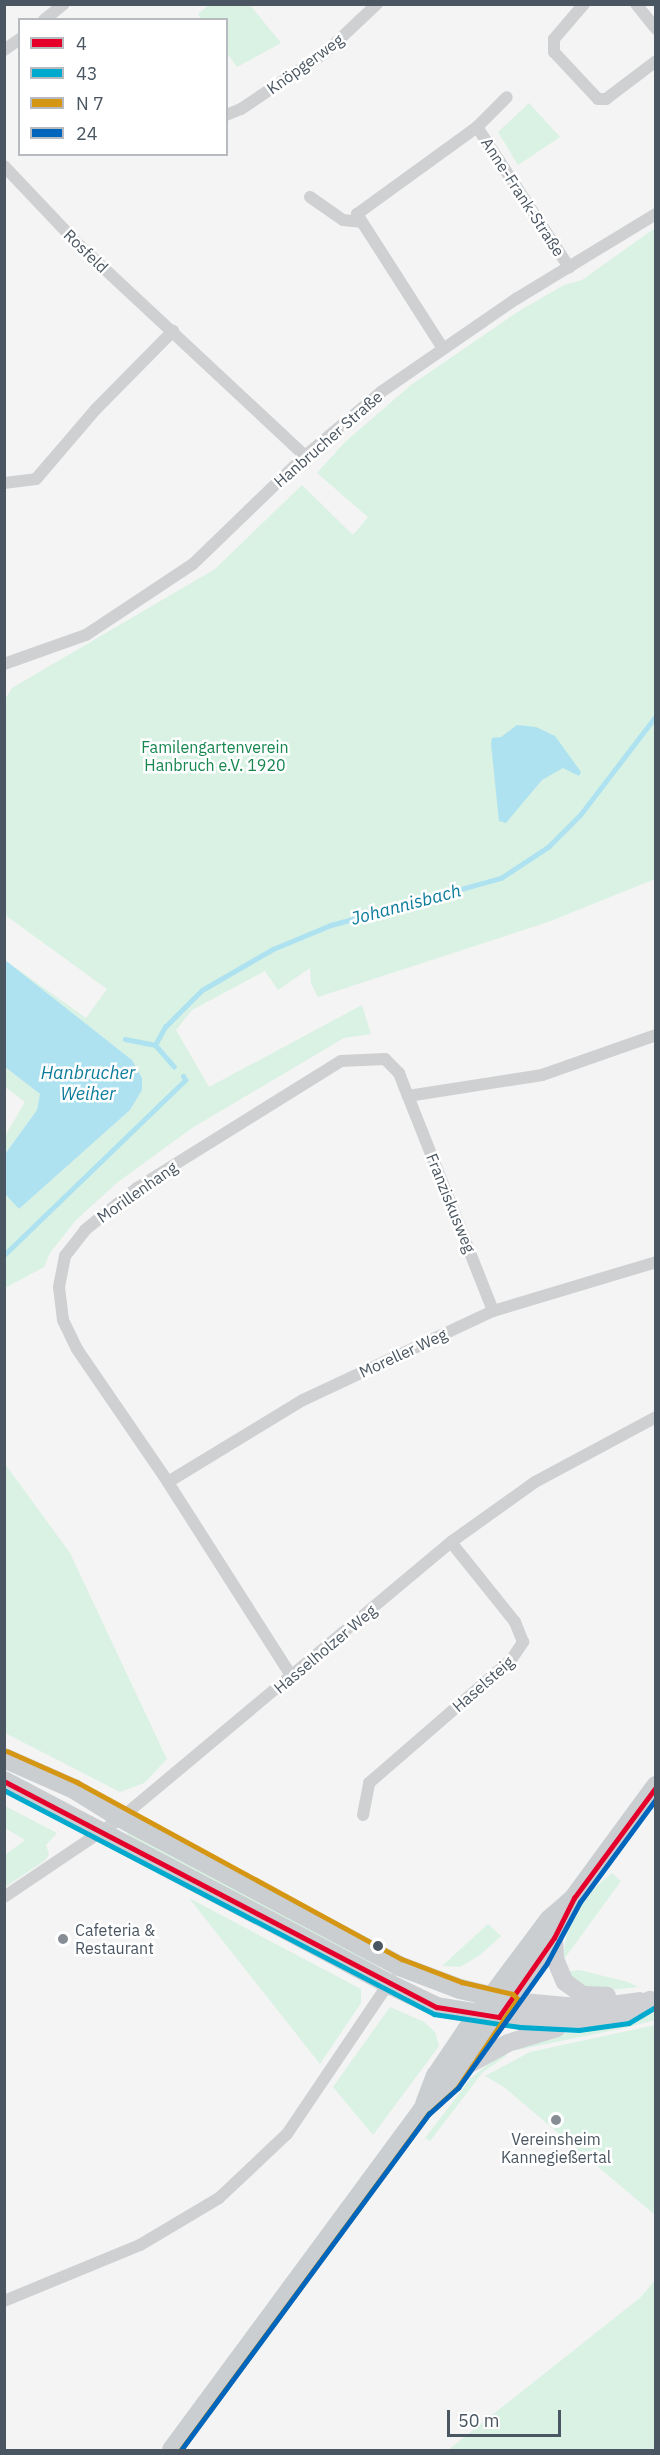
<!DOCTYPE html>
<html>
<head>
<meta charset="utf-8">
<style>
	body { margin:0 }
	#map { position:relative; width:660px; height:2455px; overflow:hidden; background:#f4f4f4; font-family:"IBM Plex Sans",sans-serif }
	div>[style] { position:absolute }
	.green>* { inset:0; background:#d9f2e3 }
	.water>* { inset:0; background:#aee2f0 }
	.stream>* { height:4.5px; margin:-2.25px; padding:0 2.25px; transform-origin:2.25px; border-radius:2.25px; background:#aee2f0 }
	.minor>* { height:12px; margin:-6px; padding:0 6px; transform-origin:6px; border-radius:6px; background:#ced0d2 }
	.secondary>* { height:18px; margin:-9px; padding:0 9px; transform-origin:9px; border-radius:9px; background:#ced0d4 }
	.primary>* { height:20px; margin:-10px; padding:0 10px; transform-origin:10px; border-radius:10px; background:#caced1 }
	.bus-1>* { height:4.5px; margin:-2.25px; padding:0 2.25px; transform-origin:2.25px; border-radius:2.25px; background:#e4002b }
	.bus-2>* { height:4.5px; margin:-2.25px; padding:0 2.25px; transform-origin:2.25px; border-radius:2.25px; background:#00a9ce }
	.bus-3>* { height:4.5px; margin:-2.25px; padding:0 2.25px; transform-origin:2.25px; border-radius:2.25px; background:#d49613 }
	.bus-4>* { height:4.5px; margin:-2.25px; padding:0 2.25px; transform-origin:2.25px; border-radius:2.25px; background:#0065bd }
	.dots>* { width:16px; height:16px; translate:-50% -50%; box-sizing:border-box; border:3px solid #fff; border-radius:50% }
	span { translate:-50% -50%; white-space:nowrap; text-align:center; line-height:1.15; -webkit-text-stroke:5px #fff; paint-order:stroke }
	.street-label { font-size:16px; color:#4a5661 }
	.park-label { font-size:16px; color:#17864f }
	.poi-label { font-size:16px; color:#4a5661 }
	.left { translate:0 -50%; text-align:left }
	.water-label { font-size:18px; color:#0c7c9b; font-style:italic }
	.frame { position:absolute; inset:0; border:6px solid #4a5661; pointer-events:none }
	.legend { position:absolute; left:18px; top:18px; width:210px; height:138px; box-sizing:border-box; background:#fff; border:2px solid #b7bbc0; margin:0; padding:8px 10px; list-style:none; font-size:18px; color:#4a5661 }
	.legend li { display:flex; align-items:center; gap:12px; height:30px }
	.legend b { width:30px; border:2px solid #b7bbc0 }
	.scale { position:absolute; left:447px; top:2410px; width:114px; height:27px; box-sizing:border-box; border:3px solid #4a5661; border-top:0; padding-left:8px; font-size:18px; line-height:21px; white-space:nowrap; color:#4a5661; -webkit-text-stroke:4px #fff; paint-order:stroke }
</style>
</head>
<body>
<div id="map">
	<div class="green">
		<i style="clip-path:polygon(210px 4px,250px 5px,281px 43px,237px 67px,227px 53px,226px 20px,202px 19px,198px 14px)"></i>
		<i style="clip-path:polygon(529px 103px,560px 137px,518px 165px,498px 132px)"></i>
		<i style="clip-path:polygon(655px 228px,655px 879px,548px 922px,318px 997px,311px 983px,310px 968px,278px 990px,265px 971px,192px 1010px,176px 1030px,209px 1087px,362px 1005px,371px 1034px,344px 1038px,192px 1128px,118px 1182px,76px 1220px,50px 1253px,44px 1267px,5px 1288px,5px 1194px,19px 1209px,130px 1110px,142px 1090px,142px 1078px,132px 1060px,5px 960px,86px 1018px,107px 989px,5px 915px,4px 701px,12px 688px,215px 569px,302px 485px,353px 535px,368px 517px,317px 473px,345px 442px,411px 385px,519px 311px,564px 285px,582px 280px)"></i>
		<i style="clip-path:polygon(5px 1067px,40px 1094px,37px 1110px,5px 1154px,5px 1136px,25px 1102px,5px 1087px)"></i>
		<i style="clip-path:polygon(5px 1464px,70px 1553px,164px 1753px,167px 1759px,144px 1783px,120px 1792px,5px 1733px)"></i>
		<i style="clip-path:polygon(5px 1806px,57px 1833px,46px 1845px,49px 1855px,44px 1861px,5px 1887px,5px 1855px,25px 1840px,5px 1828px)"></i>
		<i style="clip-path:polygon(125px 1830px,374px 1962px,378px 1967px,131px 1839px)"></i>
		<i style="clip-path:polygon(612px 1873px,621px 1881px,562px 1962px,567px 1932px,584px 1897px)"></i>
		<i style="clip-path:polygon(189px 1898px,361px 1989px,361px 2003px,320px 2064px)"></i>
		<i style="clip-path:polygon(488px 1924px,501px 1936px,480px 1955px,460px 1967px,442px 1966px)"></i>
		<i style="clip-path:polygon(579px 1970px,628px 1982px,638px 1987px,594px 1992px,565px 1972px)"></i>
		<i style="clip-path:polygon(390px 2007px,424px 2022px,435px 2032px,439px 2046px,373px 2135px,333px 2087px)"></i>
		<i style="clip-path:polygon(655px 2013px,655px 2020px,629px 2027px,517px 2050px,514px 2045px)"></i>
		<i style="clip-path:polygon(655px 2025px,656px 2025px,655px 2215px,504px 2087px,485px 2076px,530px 2052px)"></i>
		<i style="clip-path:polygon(507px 2049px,506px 2056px,483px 2072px,430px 2141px,425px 2138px,471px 2078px)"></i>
		<i style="clip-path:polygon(655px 2280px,655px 2450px,448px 2450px,641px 2297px)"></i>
	</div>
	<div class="water">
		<i style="clip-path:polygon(517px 725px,536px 727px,555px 736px,581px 772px,579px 776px,563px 768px,542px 780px,506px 823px,499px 821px,491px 744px,492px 738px,501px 737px)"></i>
		<i style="clip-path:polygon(5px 960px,132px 1060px,142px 1078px,142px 1090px,130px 1110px,19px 1209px,5px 1194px,5px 1154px,37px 1110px,40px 1094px,5px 1067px)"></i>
	</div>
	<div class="stream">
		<i style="left:125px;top:1039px;width:31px;rotate:11deg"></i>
		<i style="left:174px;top:1067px;width:29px;rotate:-131deg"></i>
		<i style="left:155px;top:1045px;width:21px;rotate:-61deg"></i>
		<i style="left:165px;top:1027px;width:52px;rotate:-45deg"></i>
		<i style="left:202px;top:990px;width:82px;rotate:-30deg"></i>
		<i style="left:273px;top:949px;width:63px;rotate:-22.5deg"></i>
		<i style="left:331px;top:925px;width:176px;rotate:-15.5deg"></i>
		<i style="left:501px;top:878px;width:56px;rotate:-33.4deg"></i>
		<i style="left:548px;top:847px;width:45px;rotate:-45deg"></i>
		<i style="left:580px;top:815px;width:125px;rotate:-52.5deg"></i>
		<i style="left:4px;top:1255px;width:252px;rotate:-44deg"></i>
		<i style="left:185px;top:1080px;width:4px;rotate:-117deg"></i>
	</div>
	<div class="minor">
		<i style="left:584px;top:4px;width:46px;rotate:130.6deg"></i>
		<i style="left:554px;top:39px;width:13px;rotate:90deg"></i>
		<i style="left:554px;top:52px;width:64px;rotate:46.9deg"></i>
		<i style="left:598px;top:99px;width:8px"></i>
		<i style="left:606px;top:99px;width:63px;rotate:-37.2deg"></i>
		<i style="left:636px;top:4px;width:32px;rotate:51deg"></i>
		<i style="left:44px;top:20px;width:26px;rotate:-39deg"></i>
		<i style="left:4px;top:50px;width:19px;rotate:-35deg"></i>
		<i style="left:226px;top:115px;width:16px;rotate:-22deg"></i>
		<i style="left:241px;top:109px;width:102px;rotate:-33.8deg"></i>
		<i style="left:326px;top:52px;width:70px;rotate:-43.3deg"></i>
		<i style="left:477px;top:127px;width:42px;rotate:-45deg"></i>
		<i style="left:4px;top:166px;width:110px;rotate:46.5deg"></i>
		<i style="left:80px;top:246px;width:308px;rotate:43deg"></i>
		<i style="left:310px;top:197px;width:40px;rotate:34.9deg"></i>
		<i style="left:343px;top:220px;width:18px;rotate:6deg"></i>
		<i style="left:442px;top:347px;width:158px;rotate:-122.6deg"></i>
		<i style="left:357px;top:214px;width:148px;rotate:-35.9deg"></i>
		<i style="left:477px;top:127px;width:168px;rotate:56.7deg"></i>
		<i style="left:4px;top:483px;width:32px;rotate:-7deg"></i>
		<i style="left:36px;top:479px;width:92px;rotate:-49.4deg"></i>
		<i style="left:96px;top:409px;width:110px;rotate:-45.4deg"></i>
		<i style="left:4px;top:664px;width:87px;rotate:-19.5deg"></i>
		<i style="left:86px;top:635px;width:128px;rotate:-33.6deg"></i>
		<i style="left:193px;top:564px;width:156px;rotate:-44deg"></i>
		<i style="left:305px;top:456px;width:99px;rotate:-40.1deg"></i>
		<i style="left:381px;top:392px;width:164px;rotate:-34.6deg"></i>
		<i style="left:516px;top:299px;width:164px;rotate:-31.3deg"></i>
		<i style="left:408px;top:1096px;width:231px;rotate:68.4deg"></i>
		<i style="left:168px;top:1482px;width:158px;rotate:-31.3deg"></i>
		<i style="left:303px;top:1400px;width:210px;rotate:-25.1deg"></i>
		<i style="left:493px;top:1311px;width:170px;rotate:-16.7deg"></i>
		<i style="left:292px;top:1677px;width:231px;rotate:-122.5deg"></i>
		<i style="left:168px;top:1482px;width:161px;rotate:-124.4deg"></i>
		<i style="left:77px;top:1349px;width:32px;rotate:-116deg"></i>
		<i style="left:63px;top:1320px;width:33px;rotate:-97deg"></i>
		<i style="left:59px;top:1287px;width:32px;rotate:-79deg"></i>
		<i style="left:65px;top:1256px;width:33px;rotate:-52deg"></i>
		<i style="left:85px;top:1230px;width:67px;rotate:-38.9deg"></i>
		<i style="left:137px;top:1188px;width:240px;rotate:-31.9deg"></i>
		<i style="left:341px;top:1061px;width:44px;rotate:-2.6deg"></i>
		<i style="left:385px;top:1059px;width:20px;rotate:45deg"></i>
		<i style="left:399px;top:1073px;width:25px;rotate:69deg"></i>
		<i style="left:408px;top:1096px;width:136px;rotate:-8.9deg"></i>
		<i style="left:542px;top:1075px;width:121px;rotate:-19.3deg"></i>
		<i style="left:363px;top:1815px;width:33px;rotate:-79deg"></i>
		<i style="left:369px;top:1783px;width:188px;rotate:-40.9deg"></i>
		<i style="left:511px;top:1660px;width:22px;rotate:-56deg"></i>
		<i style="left:523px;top:1642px;width:22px;rotate:-112deg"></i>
		<i style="left:515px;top:1622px;width:102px;rotate:-128.7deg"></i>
		<i style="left:4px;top:1897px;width:141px;rotate:-34deg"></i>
		<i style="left:121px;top:1818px;width:430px;rotate:-39.9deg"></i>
		<i style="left:451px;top:1542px;width:103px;rotate:-35.5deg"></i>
		<i style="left:535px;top:1482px;width:137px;rotate:-28.2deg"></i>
		<i style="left:4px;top:2301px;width:147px;rotate:-22.4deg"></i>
		<i style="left:140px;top:2245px;width:92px;rotate:-30.7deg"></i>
		<i style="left:219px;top:2198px;width:93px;rotate:-43.3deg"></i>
		<i style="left:287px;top:2134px;width:186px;rotate:-56deg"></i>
	</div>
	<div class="secondary">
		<i style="left:554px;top:1938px;width:21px;rotate:87deg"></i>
		<i style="left:555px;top:1959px;width:25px;rotate:67deg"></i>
		<i style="left:565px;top:1982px;width:22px;rotate:36deg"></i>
		<i style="left:583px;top:1995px;width:24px;rotate:2deg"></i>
		<i style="left:511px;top:2001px;width:78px;rotate:5.1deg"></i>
		<i style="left:589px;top:2008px;width:51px;rotate:-7.8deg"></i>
		<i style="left:499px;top:2017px;width:80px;rotate:4.3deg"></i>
		<i style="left:579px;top:2023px;width:48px;rotate:-8.5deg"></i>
		<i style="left:626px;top:2016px;width:29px;rotate:-34deg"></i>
		<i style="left:462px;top:2068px;width:52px;rotate:-28.5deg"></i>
		<i style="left:508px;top:2043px;width:51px;rotate:-17deg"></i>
	</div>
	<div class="primary">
		<i style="left:4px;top:1758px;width:77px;rotate:23.9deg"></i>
		<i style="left:74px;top:1789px;width:55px;rotate:31.7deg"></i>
		<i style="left:121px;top:1818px;width:315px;rotate:28deg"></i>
		<i style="left:399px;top:1966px;width:65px;rotate:20.7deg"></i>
		<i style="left:460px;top:1989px;width:52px;rotate:13.2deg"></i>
		<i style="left:4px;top:1781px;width:435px;rotate:27.8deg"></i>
		<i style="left:389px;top:1984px;width:53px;rotate:25.6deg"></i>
		<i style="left:437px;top:2007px;width:63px;rotate:9.2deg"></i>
		<i style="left:425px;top:2104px;width:30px;rotate:-69deg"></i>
		<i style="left:436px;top:2076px;width:55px;rotate:-56deg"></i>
		<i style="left:467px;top:2030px;width:137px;rotate:-53.3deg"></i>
		<i style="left:549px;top:1920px;width:33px;rotate:-41deg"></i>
		<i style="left:574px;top:1898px;width:139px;rotate:-53.8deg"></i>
		<i style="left:172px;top:2450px;width:423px;rotate:-53.6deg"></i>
		<i style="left:423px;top:2109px;width:38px;rotate:-41deg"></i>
		<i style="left:452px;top:2084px;width:153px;rotate:-54.5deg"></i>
		<i style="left:541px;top:1959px;width:69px;rotate:-61.6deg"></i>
	</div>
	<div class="bus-1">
		<i style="left:4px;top:1781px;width:488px;rotate:27.6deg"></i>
		<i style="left:437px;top:2007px;width:63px;rotate:9.2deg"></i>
		<i style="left:499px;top:2017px;width:96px;rotate:-55.2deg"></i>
		<i style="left:554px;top:1938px;width:45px;rotate:-63.4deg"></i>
		<i style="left:574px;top:1898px;width:138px;rotate:-53.5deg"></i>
	</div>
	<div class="bus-2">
		<i style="left:4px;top:1790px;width:485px;rotate:27.5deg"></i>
		<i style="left:434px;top:2014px;width:87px;rotate:8.6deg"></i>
		<i style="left:520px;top:2027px;width:59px;rotate:2.9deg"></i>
		<i style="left:579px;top:2030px;width:50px;rotate:-8deg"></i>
		<i style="left:629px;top:2023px;width:31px;rotate:-31deg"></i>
	</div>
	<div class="bus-3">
		<i style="left:7px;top:1751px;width:77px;rotate:23.9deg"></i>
		<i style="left:77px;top:1782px;width:370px;rotate:28.6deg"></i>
		<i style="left:402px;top:1959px;width:64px;rotate:21deg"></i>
		<i style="left:462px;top:1982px;width:52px;rotate:13.2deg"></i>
		<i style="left:513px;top:1994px;width:7px;rotate:45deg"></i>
		<i style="left:518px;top:1999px;width:107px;rotate:124deg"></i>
		<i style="left:458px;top:2088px;width:39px;rotate:138deg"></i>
		<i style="left:429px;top:2114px;width:418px;rotate:126.4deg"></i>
	</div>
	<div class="bus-4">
		<i style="left:181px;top:2450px;width:418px;rotate:-53.6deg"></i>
		<i style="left:429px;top:2114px;width:39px;rotate:-42deg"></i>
		<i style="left:458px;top:2088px;width:153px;rotate:-54.5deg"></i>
		<i style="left:547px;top:1963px;width:69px;rotate:-61.6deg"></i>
		<i style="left:580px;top:1902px;width:128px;rotate:-53.6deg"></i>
	</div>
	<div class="dots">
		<i style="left:63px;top:1939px;background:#868d94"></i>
		<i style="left:378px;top:1946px;background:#4a5661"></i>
		<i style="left:556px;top:2120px;background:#868d94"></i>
	</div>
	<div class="street-label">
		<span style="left:305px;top:64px;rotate:-36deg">Knöpgerweg</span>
		<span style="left:523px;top:197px;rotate:57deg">Anne-Frank-Straße</span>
		<span style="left:86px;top:251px;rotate:44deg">Rosfeld</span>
		<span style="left:328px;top:439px;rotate:-41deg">Hanbrucher Straße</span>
		<span style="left:137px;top:1192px;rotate:-35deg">Morillenhang</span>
		<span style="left:451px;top:1203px;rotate:68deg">Franziskusweg</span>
		<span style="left:403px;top:1353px;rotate:-25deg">Moreller Weg</span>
		<span style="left:325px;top:1649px;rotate:-40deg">Hasselholzer Weg</span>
		<span style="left:483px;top:1684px;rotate:-41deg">Haselsteig</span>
	</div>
	<div class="park-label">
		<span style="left:215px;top:756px">Familengartenverein<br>Hanbruch e.V. 1920</span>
	</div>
	<div class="poi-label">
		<span class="left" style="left:75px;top:1939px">Cafeteria &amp;<br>Restaurant</span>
		<span style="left:556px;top:2148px">Vereinsheim<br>Kannegießertal</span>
	</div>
	<div class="water-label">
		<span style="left:406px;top:905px;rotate:-15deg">Johannisbach</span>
		<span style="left:88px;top:1084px">Hanbrucher<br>Weiher</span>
	</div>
	<div class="frame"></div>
	<ul class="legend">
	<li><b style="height:8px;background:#e4002b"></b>4</li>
	<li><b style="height:8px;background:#00a9ce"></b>43</li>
	<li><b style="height:8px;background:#d49613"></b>N 7</li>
	<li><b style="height:8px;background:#0065bd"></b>24</li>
	</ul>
	<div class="scale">50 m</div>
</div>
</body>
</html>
